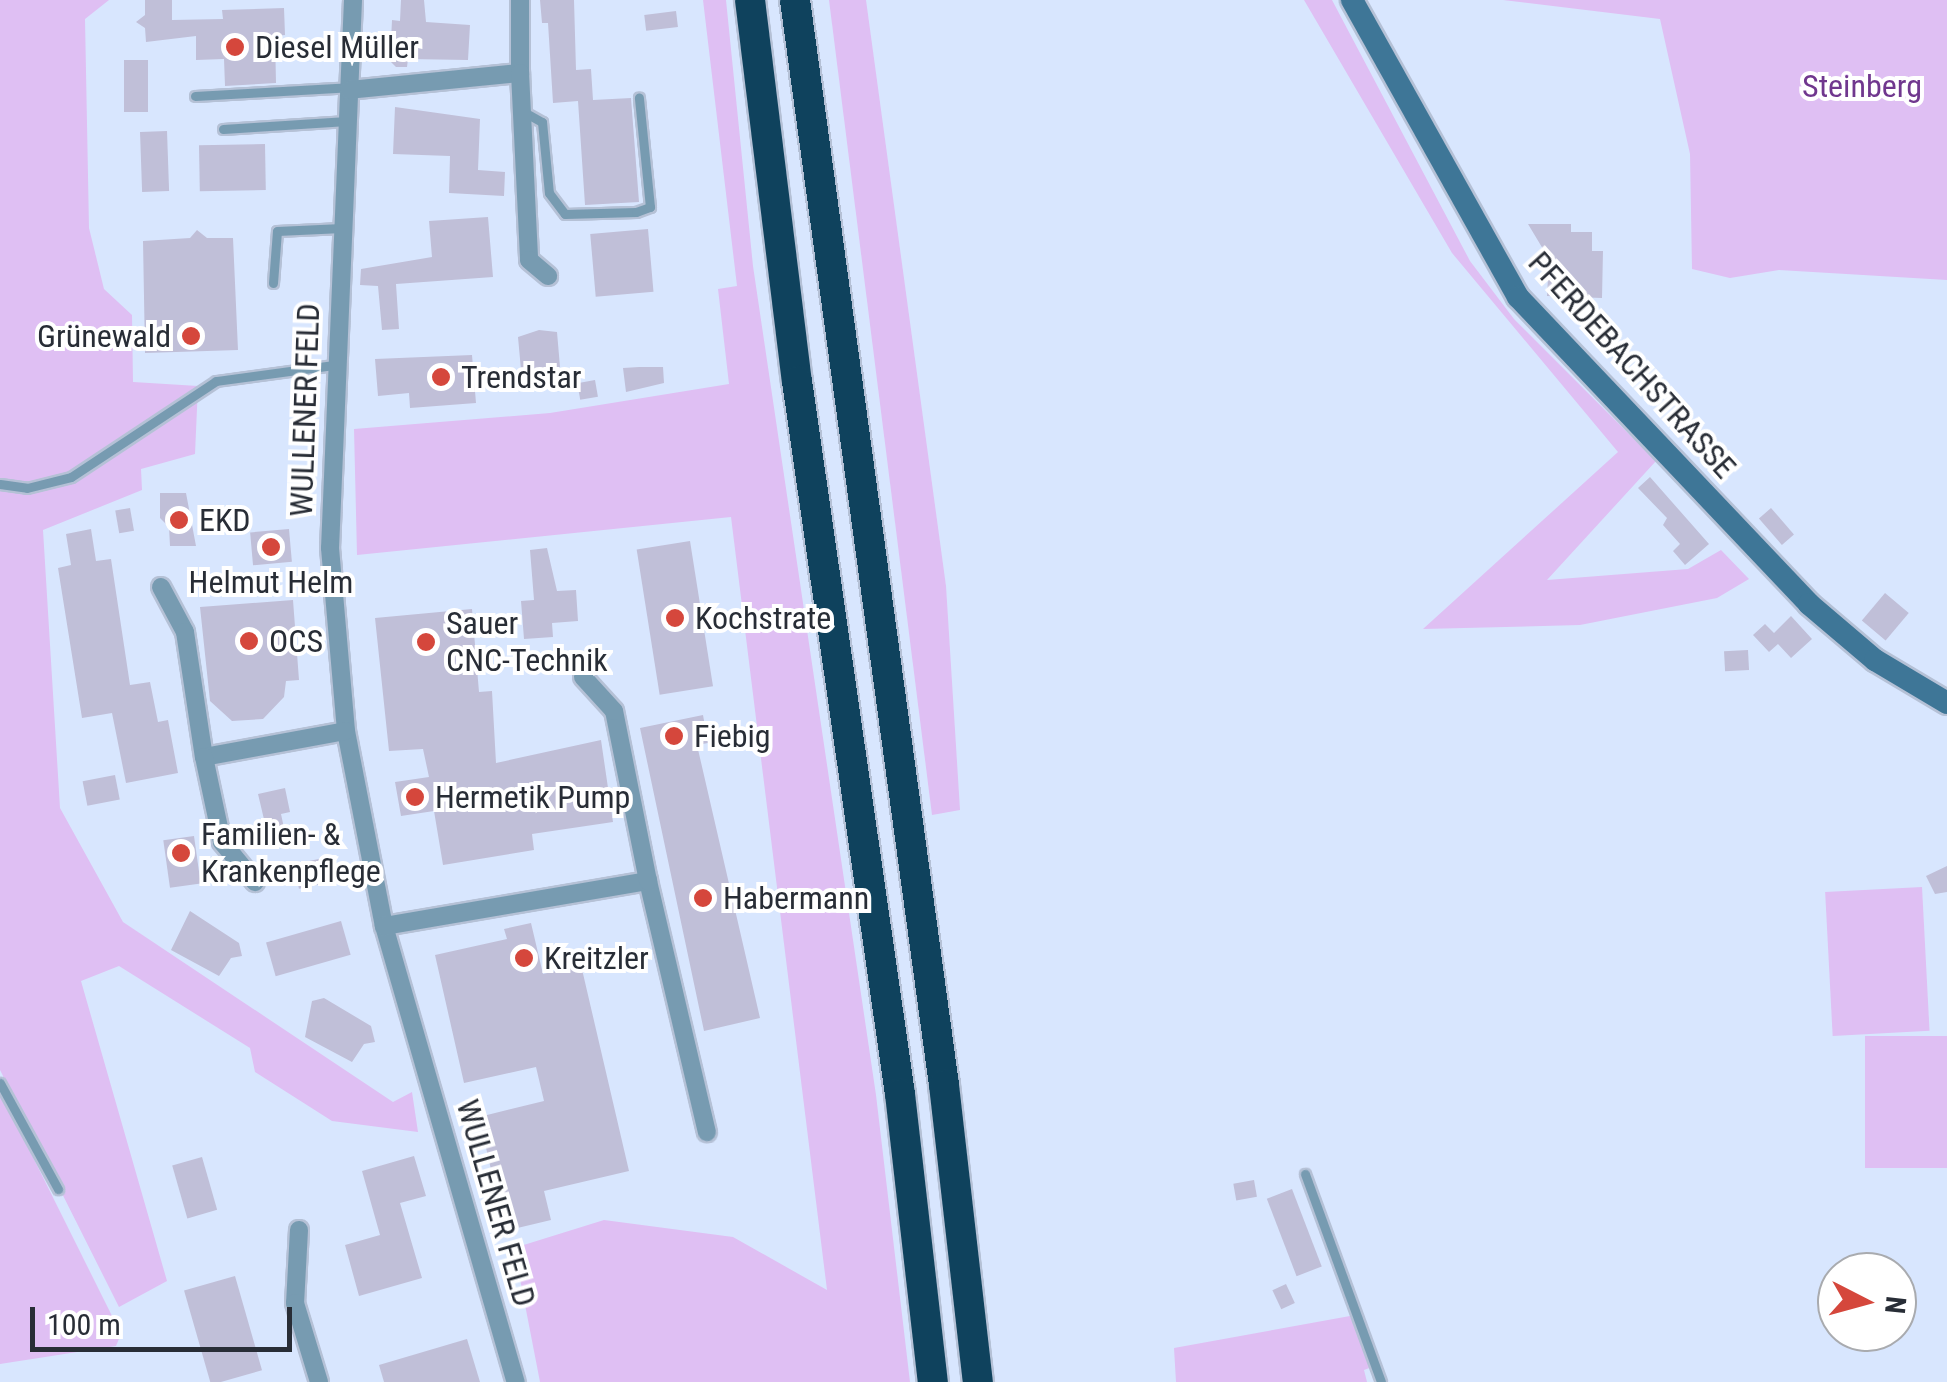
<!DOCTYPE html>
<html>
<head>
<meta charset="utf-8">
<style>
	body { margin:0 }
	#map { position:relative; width:1947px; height:1382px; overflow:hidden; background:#d8e6fe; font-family:"Roboto Condensed",sans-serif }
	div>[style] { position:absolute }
	.green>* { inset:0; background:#dfbff3; transform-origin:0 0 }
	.building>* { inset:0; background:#c0bfd8; transform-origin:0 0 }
	.roads { filter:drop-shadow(2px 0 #b5c1d6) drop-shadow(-2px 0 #b5c1d6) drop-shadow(0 2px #b5c1d6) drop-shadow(0 -2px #b5c1d6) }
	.lane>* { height:9px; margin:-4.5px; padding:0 4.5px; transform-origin:4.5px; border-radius:4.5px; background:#779bb1 }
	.street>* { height:18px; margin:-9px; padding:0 9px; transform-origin:9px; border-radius:9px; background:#779bb1 }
	.secondary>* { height:22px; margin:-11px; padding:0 11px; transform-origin:11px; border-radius:11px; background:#3e7697 }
	.highway>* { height:30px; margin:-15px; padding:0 15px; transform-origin:15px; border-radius:15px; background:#0f425d }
	.dots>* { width:28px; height:28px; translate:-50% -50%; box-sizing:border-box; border:5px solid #fff; border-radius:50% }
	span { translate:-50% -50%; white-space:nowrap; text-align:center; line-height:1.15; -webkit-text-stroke:8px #fff; paint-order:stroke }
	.poi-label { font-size:32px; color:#282d36 }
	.left { translate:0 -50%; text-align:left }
	.right { translate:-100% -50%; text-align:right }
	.park-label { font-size:32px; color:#70378e }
	.street-label { font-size:32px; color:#282d36 }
	.north { position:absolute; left:1817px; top:1252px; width:100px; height:100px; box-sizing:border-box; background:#fff; border:2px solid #a9abaf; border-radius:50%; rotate:96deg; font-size:28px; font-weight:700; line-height:40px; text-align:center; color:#282d36 }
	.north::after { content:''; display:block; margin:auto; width:35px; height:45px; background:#d5473c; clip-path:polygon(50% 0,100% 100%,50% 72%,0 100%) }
	.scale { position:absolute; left:30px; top:1307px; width:262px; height:45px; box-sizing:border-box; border:5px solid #282d36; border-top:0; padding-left:12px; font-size:30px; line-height:35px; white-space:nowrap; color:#282d36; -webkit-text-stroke:8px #fff; paint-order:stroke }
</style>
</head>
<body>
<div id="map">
	<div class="green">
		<i style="clip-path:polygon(0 0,109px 0,85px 19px,89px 228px,104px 289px,132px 315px,133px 382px,198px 386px,195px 454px,141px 469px,142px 490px,43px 530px,60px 808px,123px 922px,393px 1102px,412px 1092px,418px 1132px,332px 1121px,255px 1072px,250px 1048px,119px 966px,81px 981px,167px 1281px,119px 1307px,0 1070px)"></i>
		<i style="clip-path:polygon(703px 0,726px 0,753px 266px,876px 1095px,910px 1382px,540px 1382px,514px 1248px,604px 1220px,733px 1237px,827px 1290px,731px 517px,357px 555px,354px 429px,550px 413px,729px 384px,718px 289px,737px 286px)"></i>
		<i style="clip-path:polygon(829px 0,866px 0,946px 586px,960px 810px,932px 815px)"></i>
		<i style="clip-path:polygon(1304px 0,1332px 0,1470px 261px,1514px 319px,1656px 461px,1547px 580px,1688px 569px,1721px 550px,1749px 579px,1717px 598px,1580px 625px,1423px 629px,1618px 452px,1452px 253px)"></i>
		<i style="clip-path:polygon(1503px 0,1947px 0,1947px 280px,1779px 270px,1730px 278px,1692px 269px,1690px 154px,1660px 19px)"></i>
		<i style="left:1922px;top:887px;width:144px;height:97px;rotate:87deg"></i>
		<i style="left:1947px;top:1036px;width:132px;height:82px;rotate:90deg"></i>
		<i style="clip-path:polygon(0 1091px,121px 1334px,116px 1346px,0 1364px)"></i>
		<i style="clip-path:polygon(1350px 1316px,1372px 1367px,1364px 1370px,1367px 1382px,1176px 1382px,1174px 1348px)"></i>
	</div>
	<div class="building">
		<i style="clip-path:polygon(145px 0,172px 0,172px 20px,223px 19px,222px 10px,284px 8px,285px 35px,275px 36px,276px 83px,225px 86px,224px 59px,196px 60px,196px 36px,146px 42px,145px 28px,136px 22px,145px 15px)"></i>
		<i style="clip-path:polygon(401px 0,424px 0,426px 22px,470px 25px,468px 60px,408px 59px,407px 67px,396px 67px,390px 61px,392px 20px,400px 21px)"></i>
		<i style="clip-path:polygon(540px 0,574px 0,576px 70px,591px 69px,593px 100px,631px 98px,639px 202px,585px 205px,578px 101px,553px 103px,548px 23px,542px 23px)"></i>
		<i style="left:676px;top:11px;width:16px;height:32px;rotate:83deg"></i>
		<i style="left:124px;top:60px;width:24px;height:52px"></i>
		<i style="clip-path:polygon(395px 107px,480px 119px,478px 170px,505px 172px,504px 196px,449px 193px,450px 156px,393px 154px)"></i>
		<i style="left:167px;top:131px;width:60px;height:27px;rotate:88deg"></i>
		<i style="left:265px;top:144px;width:46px;height:66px;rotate:89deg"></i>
		<i style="clip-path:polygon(488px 217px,493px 277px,396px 284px,399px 329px,382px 330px,378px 286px,360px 285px,361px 269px,432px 257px,429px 221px)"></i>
		<i style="clip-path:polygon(1528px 224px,1571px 224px,1571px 232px,1592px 232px,1592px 251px,1603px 251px,1602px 298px,1547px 296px,1549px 259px)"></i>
		<i style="left:648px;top:229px;width:63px;height:58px;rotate:85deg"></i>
		<i style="clip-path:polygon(197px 230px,207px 238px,233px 238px,238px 350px,145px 353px,143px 241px,190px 238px)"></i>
		<i style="clip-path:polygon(539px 330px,557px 332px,560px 367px,521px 370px,518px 337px)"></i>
		<i style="clip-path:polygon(472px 355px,476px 403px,410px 408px,409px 393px,378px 396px,375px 359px)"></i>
		<i style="clip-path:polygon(639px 367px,663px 367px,664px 383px,626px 392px,623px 368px)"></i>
		<i style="left:595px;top:380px;width:17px;height:18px;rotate:80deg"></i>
		<i style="left:1711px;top:436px;width:35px;height:18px;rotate:49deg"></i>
		<i style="clip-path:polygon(1650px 477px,1709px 544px,1685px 565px,1673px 551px,1680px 544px,1663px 525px,1667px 518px,1638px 488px)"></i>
		<i style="clip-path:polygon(160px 493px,186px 493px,196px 546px,170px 546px,169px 527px,160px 518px)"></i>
		<i style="left:130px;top:508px;width:23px;height:15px;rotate:80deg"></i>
		<i style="left:1771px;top:508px;width:35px;height:16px;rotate:49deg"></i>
		<i style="clip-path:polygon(91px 529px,96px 561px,111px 559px,130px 685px,150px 682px,158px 722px,168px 720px,178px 773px,126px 783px,112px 713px,82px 718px,58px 568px,71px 565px,66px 534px)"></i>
		<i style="left:289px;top:529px;width:33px;height:39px;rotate:85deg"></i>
		<i style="left:690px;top:541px;width:147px;height:54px;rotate:81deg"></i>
		<i style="clip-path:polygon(547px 548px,557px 591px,576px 590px,578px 621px,552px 623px,553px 637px,524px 639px,521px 601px,534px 600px,530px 550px)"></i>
		<i style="left:1885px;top:593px;width:31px;height:36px;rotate:40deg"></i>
		<i style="clip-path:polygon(293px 600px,299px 680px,286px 681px,284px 697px,263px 719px,232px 721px,210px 701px,200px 607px)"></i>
		<i style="clip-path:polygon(472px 609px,479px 692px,492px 691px,496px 763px,601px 740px,613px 822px,532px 834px,534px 850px,443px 865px,434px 811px,401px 816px,395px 782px,429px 777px,423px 749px,389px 751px,375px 618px)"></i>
		<i style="clip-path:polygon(1791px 616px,1812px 639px,1791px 658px,1778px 644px,1769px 652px,1753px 635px,1765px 624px,1774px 633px)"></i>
		<i style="left:1748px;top:650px;width:20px;height:24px;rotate:87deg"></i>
		<i style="clip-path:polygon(703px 715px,708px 743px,697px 745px,760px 1018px,704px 1031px,640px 728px)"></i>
		<i style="left:115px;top:775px;width:25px;height:33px;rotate:79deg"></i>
		<i style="clip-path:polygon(285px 788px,290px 812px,281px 814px,284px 828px,267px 832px,258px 794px)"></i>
		<i style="left:194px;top:836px;width:48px;height:31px;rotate:82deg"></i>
		<i style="left:328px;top:857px;width:25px;height:35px;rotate:78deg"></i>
		<i style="clip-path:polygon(1947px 866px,1947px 892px,1935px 894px,1926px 876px)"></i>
		<i style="clip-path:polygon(190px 911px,239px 943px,242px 956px,231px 958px,219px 976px,171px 950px)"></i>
		<i style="left:341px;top:921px;width:35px;height:78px;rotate:74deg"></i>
		<i style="clip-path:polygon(531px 923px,543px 974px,581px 965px,629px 1171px,544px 1191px,551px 1220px,505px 1231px,479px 1117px,544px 1101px,536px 1067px,464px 1083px,435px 955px,507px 939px,504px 929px)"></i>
		<i style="clip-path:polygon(324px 998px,371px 1026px,375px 1042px,364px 1044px,352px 1062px,305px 1037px,312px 1001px)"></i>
		<i style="clip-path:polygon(414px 1156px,426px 1196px,400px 1203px,422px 1278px,359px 1296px,345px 1245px,380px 1235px,362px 1171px)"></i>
		<i style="left:202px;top:1157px;width:55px;height:31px;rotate:74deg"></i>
		<i style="left:1254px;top:1180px;width:17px;height:21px;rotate:80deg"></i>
		<i style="left:1292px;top:1189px;width:83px;height:27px;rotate:69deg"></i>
		<i style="left:235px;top:1276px;width:98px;height:53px;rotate:74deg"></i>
		<i style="left:1286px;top:1284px;width:21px;height:15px;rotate:65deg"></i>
		<i style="clip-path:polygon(467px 1339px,480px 1382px,384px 1382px,379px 1365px)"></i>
	</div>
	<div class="roads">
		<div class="lane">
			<i style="left:195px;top:96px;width:154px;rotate:-3.3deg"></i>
			<i style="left:522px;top:111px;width:23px;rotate:29deg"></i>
			<i style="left:542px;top:122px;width:71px;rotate:84.4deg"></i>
			<i style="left:549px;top:193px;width:26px;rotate:53deg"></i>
			<i style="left:565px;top:214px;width:71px;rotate:-1.6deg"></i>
			<i style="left:636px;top:212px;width:15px;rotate:-20deg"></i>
			<i style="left:650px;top:207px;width:110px;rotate:-95.8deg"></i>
			<i style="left:223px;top:129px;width:124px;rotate:-3.7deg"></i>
			<i style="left:273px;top:283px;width:52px;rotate:-85.6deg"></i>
			<i style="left:277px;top:231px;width:65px;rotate:-2.6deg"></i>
			<i style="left:0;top:484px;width:27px;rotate:8deg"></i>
			<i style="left:27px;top:488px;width:45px;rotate:-14deg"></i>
			<i style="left:71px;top:477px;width:174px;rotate:-33.5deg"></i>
			<i style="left:216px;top:381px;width:120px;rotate:-7.7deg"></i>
			<i style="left:0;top:1083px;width:121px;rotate:61.3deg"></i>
			<i style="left:1305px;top:1174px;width:221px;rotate:69.9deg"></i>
		</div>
		<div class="street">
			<i style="left:353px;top:0;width:548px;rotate:92.4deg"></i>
			<i style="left:330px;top:548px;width:184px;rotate:85deg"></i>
			<i style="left:346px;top:731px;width:199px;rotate:79deg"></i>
			<i style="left:384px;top:926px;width:475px;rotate:73.9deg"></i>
			<i style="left:520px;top:0;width:73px;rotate:90deg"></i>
			<i style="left:349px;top:90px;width:172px;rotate:-5.7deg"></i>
			<i style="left:520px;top:73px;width:187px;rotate:87.2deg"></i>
			<i style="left:529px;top:260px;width:25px;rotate:40deg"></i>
			<i style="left:161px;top:587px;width:51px;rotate:61.9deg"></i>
			<i style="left:185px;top:632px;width:126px;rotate:81.4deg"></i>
			<i style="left:204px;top:757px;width:144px;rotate:-10.4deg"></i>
			<i style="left:204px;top:757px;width:87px;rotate:78deg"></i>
			<i style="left:222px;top:842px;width:52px;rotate:50.5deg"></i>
			<i style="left:648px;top:881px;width:258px;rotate:76.8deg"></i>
			<i style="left:384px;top:926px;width:268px;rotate:-9.7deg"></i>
			<i style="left:648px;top:881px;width:173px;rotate:-101.3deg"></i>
			<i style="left:614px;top:711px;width:46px;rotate:-132.4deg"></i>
			<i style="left:299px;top:1230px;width:73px;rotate:93.1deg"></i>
			<i style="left:295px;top:1303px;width:83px;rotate:73.1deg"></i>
		</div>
		<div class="secondary">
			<i style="left:1352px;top:0;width:340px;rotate:60.8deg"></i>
			<i style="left:1518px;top:297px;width:423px;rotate:46.5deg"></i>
			<i style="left:1809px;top:604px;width:87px;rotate:40.3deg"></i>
			<i style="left:1875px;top:660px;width:84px;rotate:30.8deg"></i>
		</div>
		<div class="highway">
			<i style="left:750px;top:0;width:384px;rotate:83deg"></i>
			<i style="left:797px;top:381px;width:720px;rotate:81.78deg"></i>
			<i style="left:900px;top:1094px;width:290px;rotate:83.5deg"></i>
			<i style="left:795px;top:0;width:1095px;rotate:82.18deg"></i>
			<i style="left:944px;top:1085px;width:299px;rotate:83.5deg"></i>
		</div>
	</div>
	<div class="dots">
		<i style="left:235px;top:47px;background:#d5473c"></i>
		<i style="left:191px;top:336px;background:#d5473c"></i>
		<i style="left:441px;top:377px;background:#d5473c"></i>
		<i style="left:179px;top:520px;background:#d5473c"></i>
		<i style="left:271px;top:547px;background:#d5473c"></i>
		<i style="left:675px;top:618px;background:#d5473c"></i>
		<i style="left:249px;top:641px;background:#d5473c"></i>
		<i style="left:426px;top:642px;background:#d5473c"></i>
		<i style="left:674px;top:736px;background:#d5473c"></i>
		<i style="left:415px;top:797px;background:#d5473c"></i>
		<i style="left:181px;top:853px;background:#d5473c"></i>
		<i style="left:703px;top:898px;background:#d5473c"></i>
		<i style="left:524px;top:958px;background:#d5473c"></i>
	</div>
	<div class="poi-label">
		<span class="left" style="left:255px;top:47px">Diesel Müller</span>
		<span class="right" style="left:171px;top:336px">Grünewald</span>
		<span class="left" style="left:461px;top:377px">Trendstar</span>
		<span class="left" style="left:199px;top:520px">EKD</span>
		<span style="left:271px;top:582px">Helmut Helm</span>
		<span class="left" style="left:695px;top:618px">Kochstrate</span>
		<span class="left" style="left:446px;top:642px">Sauer<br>CNC-Technik</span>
		<span class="left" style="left:269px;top:641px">OCS</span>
		<span class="left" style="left:694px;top:736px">Fiebig</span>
		<span class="left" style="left:435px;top:797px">Hermetik Pump</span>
		<span class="left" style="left:201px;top:853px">Familien- &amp;<br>Krankenpflege</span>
		<span class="left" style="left:723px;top:898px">Habermann</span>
		<span class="left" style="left:544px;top:958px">Kreitzler</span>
	</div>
	<div class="park-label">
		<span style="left:1862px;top:86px">Steinberg</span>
	</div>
	<div class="street-label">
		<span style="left:1632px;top:365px;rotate:48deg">PFERDEBACHSTRASSE</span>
		<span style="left:305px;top:410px;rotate:-88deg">WULLENER FELD</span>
		<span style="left:496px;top:1203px;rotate:74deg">WULLENER FELD</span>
	</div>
	<div class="north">N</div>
	<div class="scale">100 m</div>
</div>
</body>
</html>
